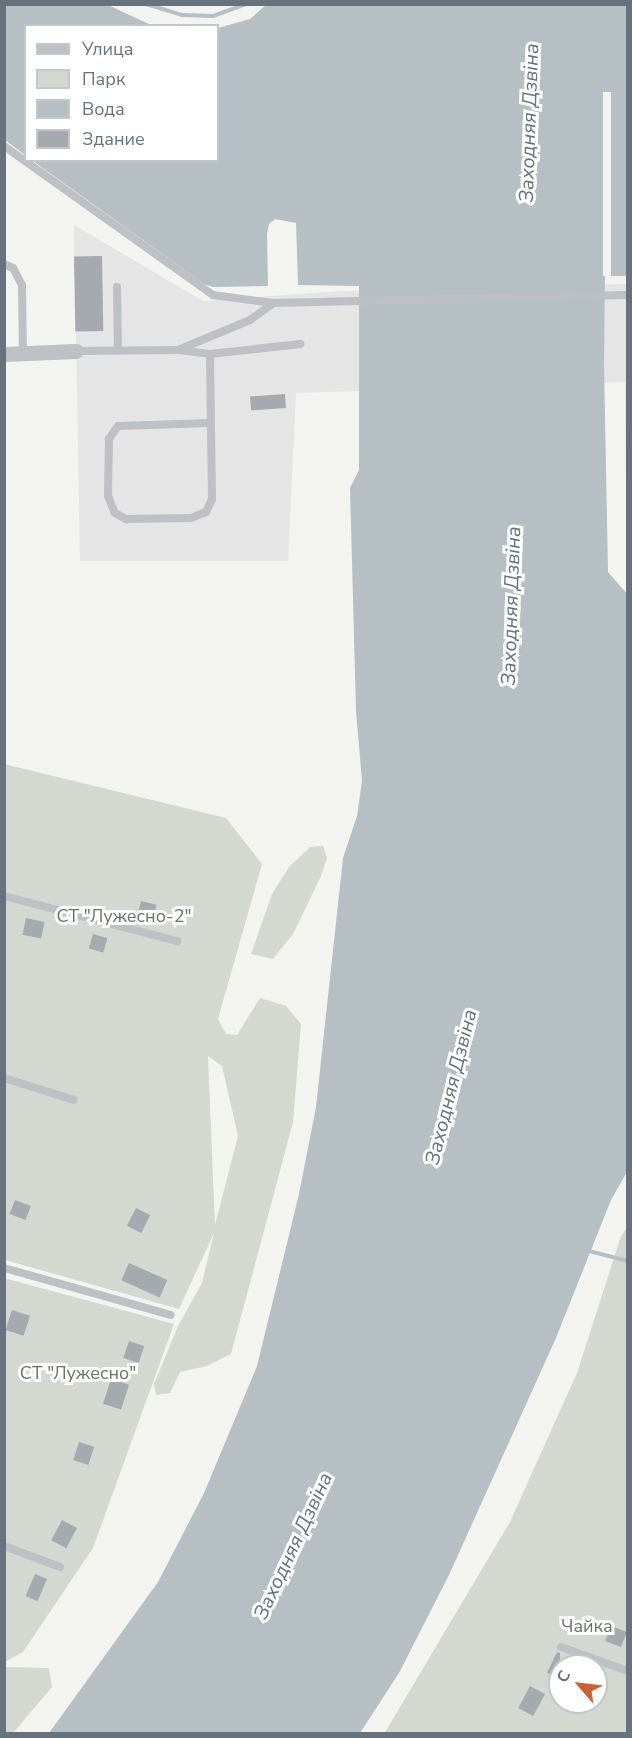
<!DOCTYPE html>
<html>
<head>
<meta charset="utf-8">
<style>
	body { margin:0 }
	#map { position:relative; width:632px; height:1738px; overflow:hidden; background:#f3f4f0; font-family:"Nunito Sans",sans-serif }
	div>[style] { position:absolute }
	.built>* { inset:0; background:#e4e5e4 }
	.green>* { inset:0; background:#d3d8d0 }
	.water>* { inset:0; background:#b6bfc4 }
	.pier>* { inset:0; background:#f3f4f0; transform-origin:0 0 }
	.stream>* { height:4px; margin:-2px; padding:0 2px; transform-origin:2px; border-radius:2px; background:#b6bfc4 }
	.building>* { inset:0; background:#a4aab0; transform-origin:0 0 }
	.lane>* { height:8px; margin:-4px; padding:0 4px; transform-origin:4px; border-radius:4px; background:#bdc0c4 }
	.street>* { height:15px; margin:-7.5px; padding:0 7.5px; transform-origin:7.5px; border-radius:7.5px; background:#bdc0c4 }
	span { translate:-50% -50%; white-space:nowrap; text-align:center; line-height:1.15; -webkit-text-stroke:6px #fff; paint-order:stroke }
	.park-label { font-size:18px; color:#677664 }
	.water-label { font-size:20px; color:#62737b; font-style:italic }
	.frame { position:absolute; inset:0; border:6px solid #66727e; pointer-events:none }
	.legend { position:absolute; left:24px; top:24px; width:195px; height:138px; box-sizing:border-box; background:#fff; border:2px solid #c2c7cb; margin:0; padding:8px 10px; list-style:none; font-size:18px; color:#66727e }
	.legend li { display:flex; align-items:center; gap:12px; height:30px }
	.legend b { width:30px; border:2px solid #c2c7cb }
	.north { position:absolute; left:548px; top:1654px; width:60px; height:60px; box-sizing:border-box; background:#fff; border:2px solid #c2c7cb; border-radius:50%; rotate:298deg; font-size:16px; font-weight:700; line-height:24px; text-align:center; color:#66727e }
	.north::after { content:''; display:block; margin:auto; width:21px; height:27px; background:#cd5f37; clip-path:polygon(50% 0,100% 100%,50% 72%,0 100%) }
</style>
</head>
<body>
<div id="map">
	<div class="built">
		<i style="clip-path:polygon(74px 225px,203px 301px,341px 291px,627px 284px,627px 580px,625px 382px,296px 393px,288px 561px,80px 561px)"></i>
	</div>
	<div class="green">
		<i style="clip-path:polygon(evenodd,4px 764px,226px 818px,262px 864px,218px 1019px,226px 1034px,237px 1035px,260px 998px,286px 1006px,301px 1024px,293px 1122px,231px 1354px,207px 1366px,180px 1372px,170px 1393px,156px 1395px,154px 1384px,178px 1326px,202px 1283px,214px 1233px,179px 1309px,5px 1260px,4px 764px,208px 1056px,222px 1066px,238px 1136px,215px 1225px,208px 1056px)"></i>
		<i style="clip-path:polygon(323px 846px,327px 858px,321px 876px,293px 934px,273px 959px,251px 954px,272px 894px,289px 867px,310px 847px)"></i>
		<i style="clip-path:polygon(evenodd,627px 1228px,627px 1733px,384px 1734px,510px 1522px,577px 1373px,621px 1236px,627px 1228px,560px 1666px,596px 1666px,596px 1702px,560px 1702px,560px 1666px)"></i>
		<i style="clip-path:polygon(4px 1278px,174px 1324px,93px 1548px,23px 1652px,5px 1662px)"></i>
		<i style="clip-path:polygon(5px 1667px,49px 1668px,52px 1687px,13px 1733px,5px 1733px)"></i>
	</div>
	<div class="water">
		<i style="clip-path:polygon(5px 4px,108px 5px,151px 25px,26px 26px,25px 155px,5px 140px)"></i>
		<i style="clip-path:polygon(266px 5px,627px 5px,627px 276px,605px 276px,604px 364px,608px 572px,628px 595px,627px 1172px,611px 1200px,556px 1338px,449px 1575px,399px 1673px,360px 1733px,49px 1733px,158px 1582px,204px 1493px,257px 1366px,299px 1194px,316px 1107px,343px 858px,357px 816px,362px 781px,356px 711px,350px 488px,359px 470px,359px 286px,298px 285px,296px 223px,275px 219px,269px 224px,267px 234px,268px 286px,213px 287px,204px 284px,33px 161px,218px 160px,218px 28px,250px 19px)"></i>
	</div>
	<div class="pier">
		<i style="left:603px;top:92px;width:8px;height:184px"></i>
	</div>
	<div class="stream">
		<i style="left:146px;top:4px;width:38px;rotate:17deg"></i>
		<i style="left:182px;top:15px;width:31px;rotate:2deg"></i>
		<i style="left:213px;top:16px;width:35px;rotate:-20deg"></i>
		<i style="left:585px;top:1250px;width:44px;rotate:14.3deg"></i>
	</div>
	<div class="building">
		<i style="left:102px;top:256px;width:75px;height:28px;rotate:89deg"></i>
		<i style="left:285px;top:394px;width:14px;height:35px;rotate:86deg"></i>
		<i style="left:141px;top:901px;width:16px;height:16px;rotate:14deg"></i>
		<i style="left:26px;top:918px;width:19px;height:17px;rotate:12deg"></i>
		<i style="left:93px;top:934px;width:15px;height:15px;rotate:16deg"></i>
		<i style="left:15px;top:1200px;width:17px;height:15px;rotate:21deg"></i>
		<i style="left:136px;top:1208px;width:16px;height:20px;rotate:27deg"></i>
		<i style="left:129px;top:1263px;width:42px;height:19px;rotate:24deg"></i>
		<i style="left:12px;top:1310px;width:19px;height:21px;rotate:18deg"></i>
		<i style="left:129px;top:1341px;width:16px;height:18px;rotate:18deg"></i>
		<i style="left:111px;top:1379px;width:19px;height:26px;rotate:18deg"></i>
		<i style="left:79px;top:1442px;width:16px;height:19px;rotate:18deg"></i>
		<i style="left:62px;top:1520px;width:17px;height:23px;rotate:28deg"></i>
		<i style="left:35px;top:1574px;width:13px;height:24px;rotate:23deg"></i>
		<i style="left:611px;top:1626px;width:17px;height:16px;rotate:21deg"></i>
		<i style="clip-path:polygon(557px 1652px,560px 1653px,560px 1679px,547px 1673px)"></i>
		<i style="left:530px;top:1686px;width:17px;height:25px;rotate:28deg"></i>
	</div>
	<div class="lane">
		<i style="left:4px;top:146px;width:257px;rotate:35.5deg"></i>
		<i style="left:213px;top:295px;width:61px;rotate:7.6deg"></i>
		<i style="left:4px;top:264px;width:10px;rotate:24deg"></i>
		<i style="left:13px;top:268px;width:19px;rotate:62deg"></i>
		<i style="left:22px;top:285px;width:69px;rotate:89.2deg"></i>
		<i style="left:117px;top:287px;width:63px;rotate:89.1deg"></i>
		<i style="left:178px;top:350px;width:78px;rotate:-22.6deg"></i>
		<i style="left:250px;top:320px;width:29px;rotate:-36deg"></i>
		<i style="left:273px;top:303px;width:355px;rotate:-1.3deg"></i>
		<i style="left:76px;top:351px;width:102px;rotate:-0.6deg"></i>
		<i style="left:178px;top:350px;width:32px;rotate:7deg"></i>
		<i style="left:210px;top:354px;width:91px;rotate:-6.3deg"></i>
		<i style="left:209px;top:423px;width:91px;rotate:178.1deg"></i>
		<i style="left:118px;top:426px;width:16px;rotate:125deg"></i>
		<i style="left:109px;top:439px;width:57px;rotate:91deg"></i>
		<i style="left:108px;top:496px;width:18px;rotate:68deg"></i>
		<i style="left:115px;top:513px;width:13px;rotate:29deg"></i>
		<i style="left:126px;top:519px;width:65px;rotate:-0.9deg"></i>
		<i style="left:191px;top:518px;width:16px;rotate:-22deg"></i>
		<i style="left:206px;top:512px;width:14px;rotate:-65deg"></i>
		<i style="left:212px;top:499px;width:145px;rotate:-90.8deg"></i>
		<i style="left:4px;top:896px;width:179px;rotate:14.6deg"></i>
		<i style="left:4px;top:1078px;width:73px;rotate:17.4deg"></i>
		<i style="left:4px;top:1268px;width:173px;rotate:15.7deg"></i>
		<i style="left:4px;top:1546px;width:60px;rotate:20.6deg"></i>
		<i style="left:561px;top:1647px;width:71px;rotate:19.7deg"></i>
	</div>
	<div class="street">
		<i style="left:4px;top:354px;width:72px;rotate:-2.4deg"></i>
	</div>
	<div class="park-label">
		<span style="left:124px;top:916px">СТ "Лужесно-2"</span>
		<span style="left:78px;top:1373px">СТ "Лужесно"</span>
		<span style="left:587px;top:1626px">Чайка</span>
	</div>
	<div class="water-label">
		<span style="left:529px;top:123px;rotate:-88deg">Заходняя Дзвіна</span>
		<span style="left:511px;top:606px;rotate:-88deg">Заходняя Дзвіна</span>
		<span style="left:451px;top:1087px;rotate:-76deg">Заходняя Дзвіна</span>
		<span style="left:293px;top:1546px;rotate:-65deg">Заходняя Дзвіна</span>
	</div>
	<div class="frame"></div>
	<ul class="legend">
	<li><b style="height:8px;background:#bdc0c4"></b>Улица</li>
	<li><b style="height:16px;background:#d3d8d0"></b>Парк</li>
	<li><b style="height:16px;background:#b6bfc4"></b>Вода</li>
	<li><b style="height:16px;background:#a4aab0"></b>Здание</li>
	</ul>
	<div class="north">С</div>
</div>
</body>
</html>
